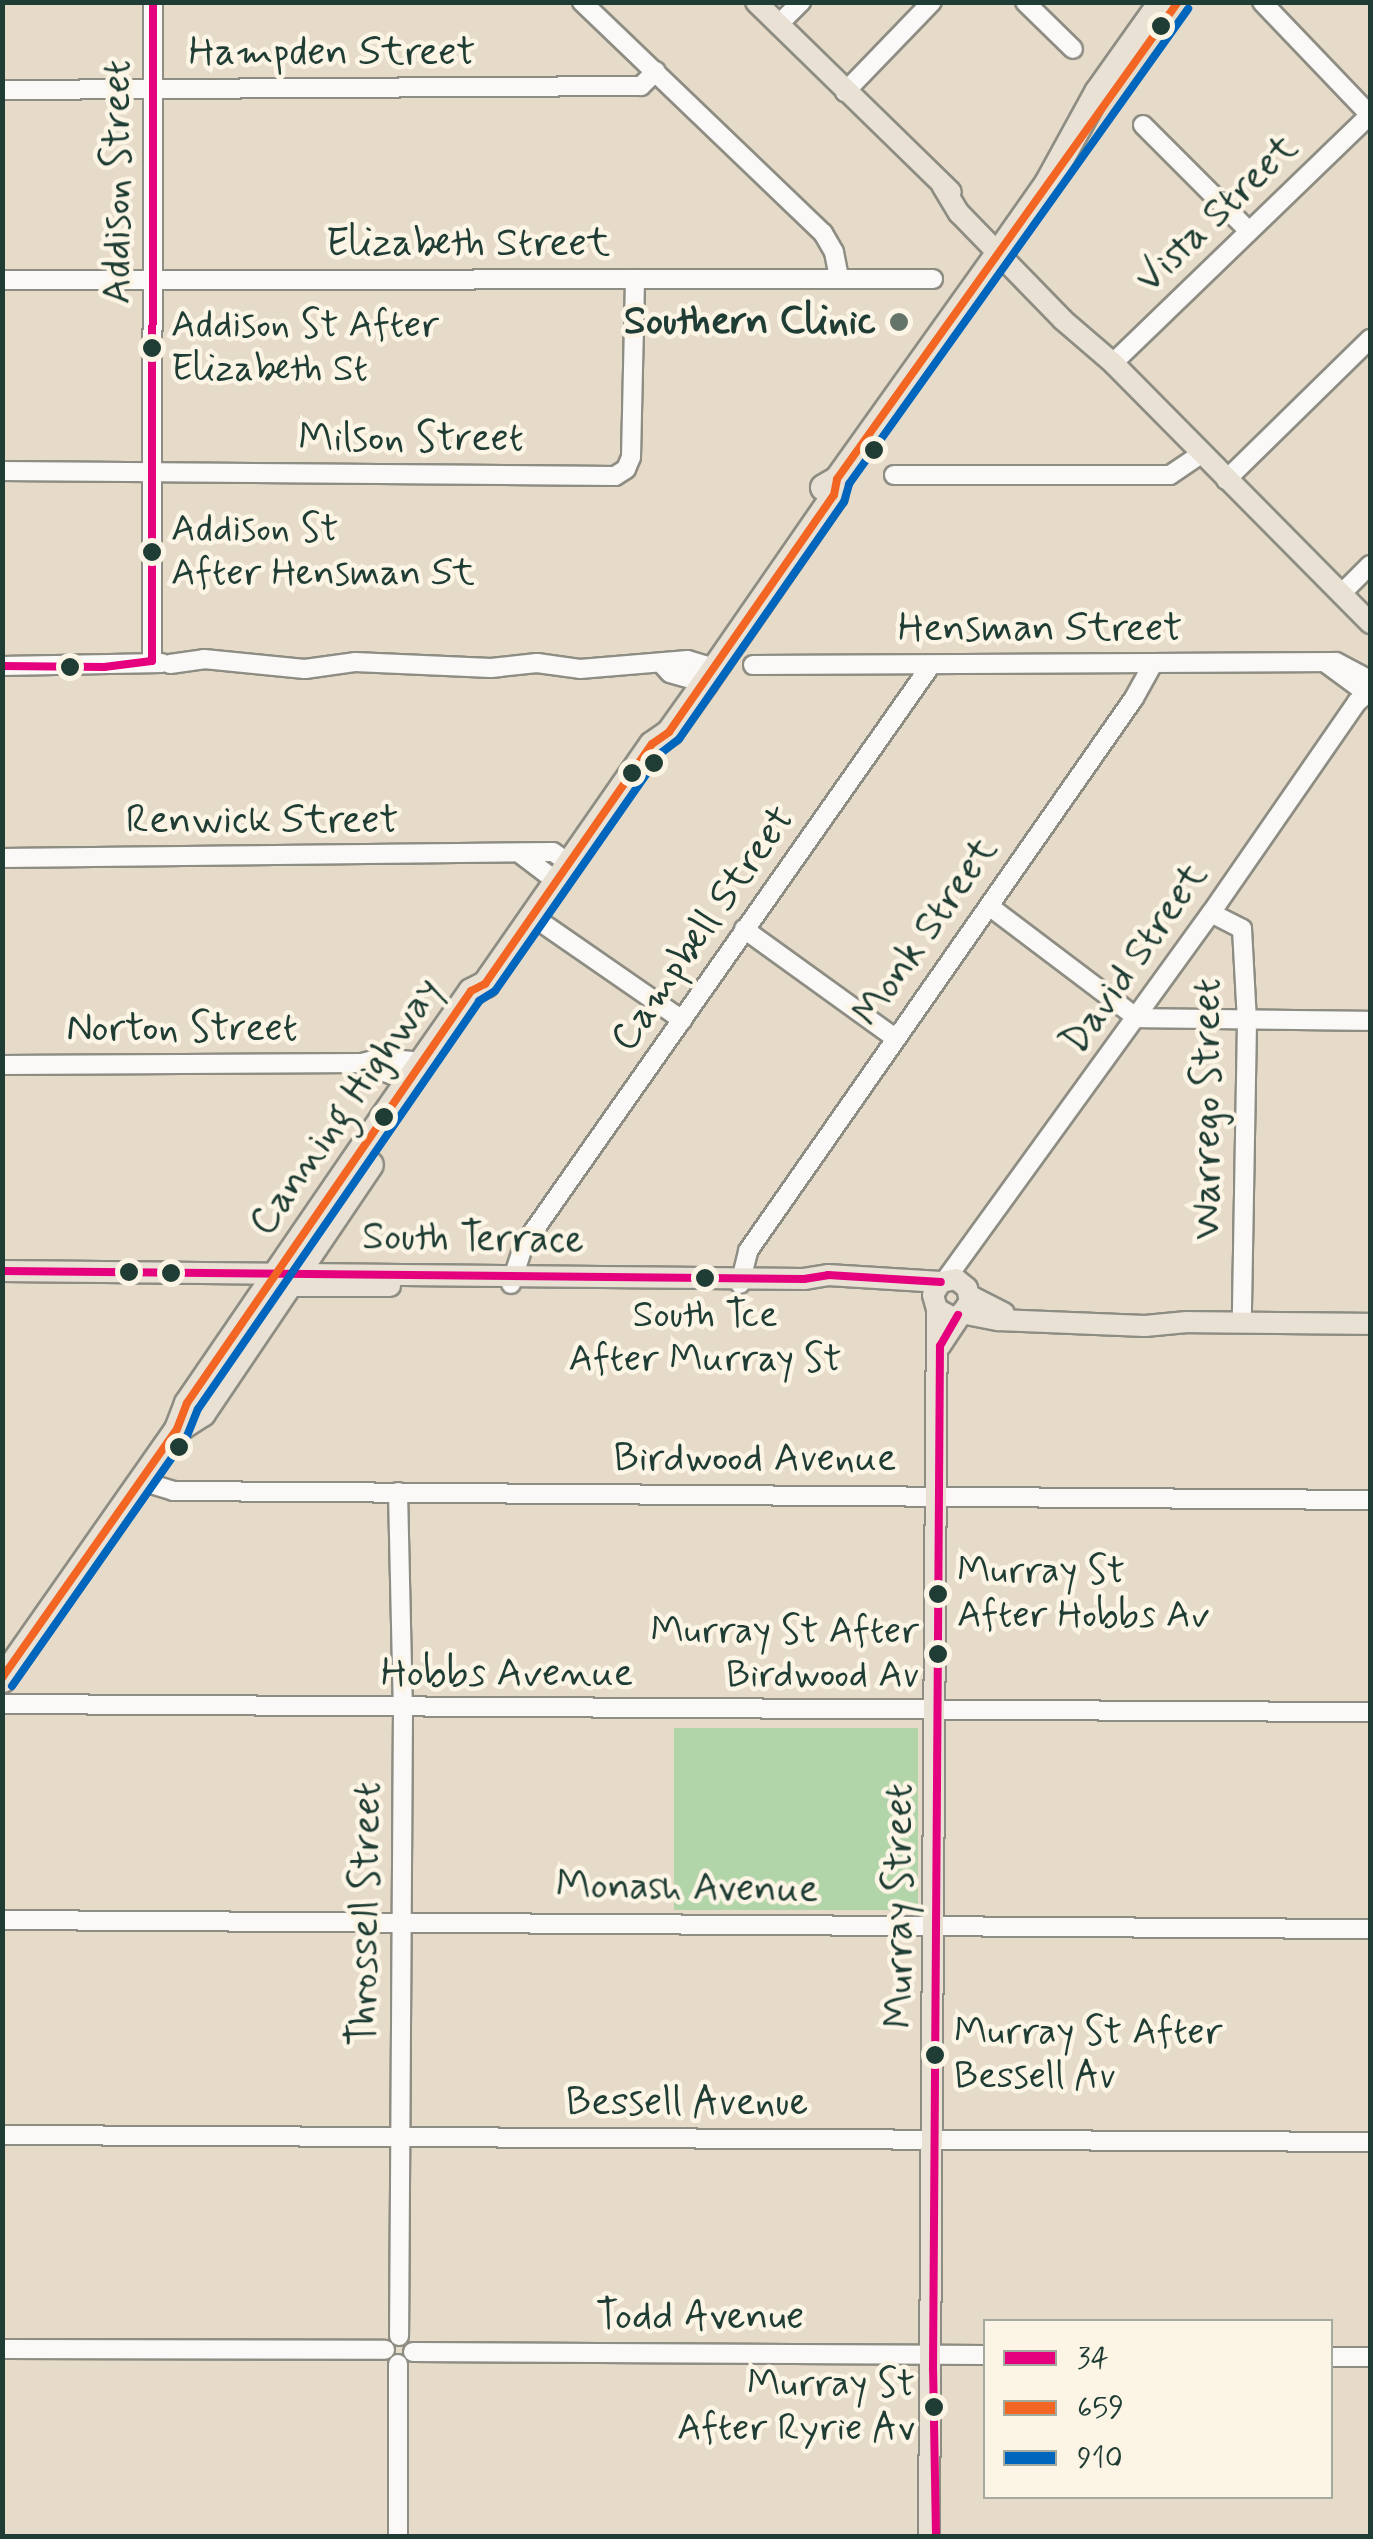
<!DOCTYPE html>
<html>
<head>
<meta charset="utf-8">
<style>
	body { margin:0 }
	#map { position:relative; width:1373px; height:2539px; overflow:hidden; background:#e6dac9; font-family:Mynerve,sans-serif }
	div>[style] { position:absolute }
	.green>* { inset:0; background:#b1d4a8; transform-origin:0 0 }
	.roads { filter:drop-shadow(2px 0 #8e8d83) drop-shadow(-2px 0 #8e8d83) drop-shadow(0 2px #8e8d83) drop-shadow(0 -2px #8e8d83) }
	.minor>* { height:18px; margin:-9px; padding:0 9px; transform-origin:9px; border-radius:9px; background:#fbf9f7 }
	.major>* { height:20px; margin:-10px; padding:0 10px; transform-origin:10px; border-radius:10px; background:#e9e1d4 }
	.highway>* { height:25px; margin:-12.5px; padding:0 12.5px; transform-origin:12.5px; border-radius:12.5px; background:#e9e1d4 }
	.bus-1>* { height:8px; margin:-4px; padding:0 4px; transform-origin:4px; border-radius:4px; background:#e5007d }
	.bus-2>* { height:8px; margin:-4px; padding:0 4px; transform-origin:4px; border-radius:4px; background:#f26522 }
	.bus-3>* { height:8px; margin:-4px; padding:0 4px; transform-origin:4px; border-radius:4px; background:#0065bd }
	.dots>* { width:28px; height:28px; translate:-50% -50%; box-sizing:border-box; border:5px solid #fcf5e5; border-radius:50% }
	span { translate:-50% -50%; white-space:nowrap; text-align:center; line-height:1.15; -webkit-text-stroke:9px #fcf5e5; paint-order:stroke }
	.bus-label { font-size:38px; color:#1f3d34 }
	.left { translate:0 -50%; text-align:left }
	.right { translate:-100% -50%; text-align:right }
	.street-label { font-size:40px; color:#1f3d34 }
	.poi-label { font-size:40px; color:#1f3d34; font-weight:700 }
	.frame { position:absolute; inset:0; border:5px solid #1f3d34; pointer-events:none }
	.legend { position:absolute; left:983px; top:2319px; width:350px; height:180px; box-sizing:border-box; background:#fcf5e5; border:2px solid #a4ab9e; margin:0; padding:12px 18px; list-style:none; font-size:30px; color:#1f3d34 }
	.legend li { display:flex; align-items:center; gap:20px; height:50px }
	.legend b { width:50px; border:2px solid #a4ab9e }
</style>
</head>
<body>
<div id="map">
	<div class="green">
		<i style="left:674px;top:1728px;width:244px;height:182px"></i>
	</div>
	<div class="roads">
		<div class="minor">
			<i style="left:582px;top:2px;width:334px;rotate:43.8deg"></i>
			<i style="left:823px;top:233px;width:22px;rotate:60deg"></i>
			<i style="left:834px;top:252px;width:26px;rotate:79deg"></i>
			<i style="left:1025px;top:2px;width:67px;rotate:44.4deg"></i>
			<i style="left:1262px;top:2px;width:156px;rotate:46.3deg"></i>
			<i style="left:778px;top:25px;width:33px;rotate:-45deg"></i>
			<i style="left:2px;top:90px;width:639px;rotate:-0.36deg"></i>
			<i style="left:641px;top:86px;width:21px;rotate:-45deg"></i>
			<i style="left:845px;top:92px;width:125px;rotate:-46deg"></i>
			<i style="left:1143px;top:125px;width:150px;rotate:45deg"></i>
			<i style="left:2px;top:280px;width:931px;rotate:-0.06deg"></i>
			<i style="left:1113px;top:363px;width:357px;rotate:-44deg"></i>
			<i style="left:2px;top:471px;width:613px;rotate:0.47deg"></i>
			<i style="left:615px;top:476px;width:13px;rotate:-32deg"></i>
			<i style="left:626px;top:469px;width:13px;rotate:-67deg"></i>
			<i style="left:631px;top:457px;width:178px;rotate:-88.7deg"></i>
			<i style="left:894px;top:475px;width:276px"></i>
			<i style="left:1170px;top:475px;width:36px;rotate:-34deg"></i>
			<i style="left:1226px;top:480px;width:202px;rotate:-44.4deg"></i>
			<i style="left:1341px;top:594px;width:41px;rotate:-45deg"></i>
			<i style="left:152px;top:661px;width:659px;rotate:-89.91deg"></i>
			<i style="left:661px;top:663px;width:13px;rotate:48deg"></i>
			<i style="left:670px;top:673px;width:35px;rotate:16deg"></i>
			<i style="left:170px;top:664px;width:34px;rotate:-8deg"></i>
			<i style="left:204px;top:659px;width:101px;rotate:5.7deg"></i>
			<i style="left:305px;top:669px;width:50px;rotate:-8deg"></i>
			<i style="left:355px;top:662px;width:136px;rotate:2.5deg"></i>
			<i style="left:491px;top:668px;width:46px;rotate:-6.2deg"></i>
			<i style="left:537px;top:663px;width:43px;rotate:7.9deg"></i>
			<i style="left:580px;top:669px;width:108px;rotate:-4.8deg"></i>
			<i style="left:688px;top:660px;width:27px;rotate:17deg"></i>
			<i style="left:1327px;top:664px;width:51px;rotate:36.2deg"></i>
			<i style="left:753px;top:665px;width:583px;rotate:-0.29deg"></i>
			<i style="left:1336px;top:662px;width:38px;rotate:28deg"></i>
			<i style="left:2px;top:666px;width:160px;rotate:-1.1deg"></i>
			<i style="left:522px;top:855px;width:43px;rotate:37.4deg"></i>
			<i style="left:2px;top:858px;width:551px;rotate:-0.62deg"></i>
			<i style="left:553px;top:852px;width:19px;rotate:35deg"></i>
			<i style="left:989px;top:906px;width:186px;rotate:37.1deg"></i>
			<i style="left:1137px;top:1018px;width:233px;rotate:0.7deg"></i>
			<i style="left:1211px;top:913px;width:35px;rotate:27deg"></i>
			<i style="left:1242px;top:929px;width:93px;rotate:86.9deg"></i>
			<i style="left:1247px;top:1022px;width:301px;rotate:91deg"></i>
			<i style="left:532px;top:916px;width:183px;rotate:34.7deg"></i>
			<i style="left:744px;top:929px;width:185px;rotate:35.8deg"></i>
			<i style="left:363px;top:1064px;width:49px;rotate:20.3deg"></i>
			<i style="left:2px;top:1065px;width:360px;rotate:-0.3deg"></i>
			<i style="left:362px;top:1063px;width:20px;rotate:-15deg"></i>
			<i style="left:381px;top:1058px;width:41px;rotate:5.6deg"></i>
			<i style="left:946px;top:1279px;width:452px;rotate:-54.1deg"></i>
			<i style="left:1211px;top:913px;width:257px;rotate:-55.3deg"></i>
			<i style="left:1357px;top:702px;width:17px;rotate:-40deg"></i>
			<i style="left:511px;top:1284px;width:40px;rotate:-72deg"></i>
			<i style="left:523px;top:1246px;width:710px;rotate:-54.92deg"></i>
			<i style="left:740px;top:1284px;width:34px;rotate:-76deg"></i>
			<i style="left:748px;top:1251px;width:674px;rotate:-55.08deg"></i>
			<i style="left:1134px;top:698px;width:39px;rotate:-61deg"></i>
			<i style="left:141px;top:1481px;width:34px;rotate:17deg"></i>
			<i style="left:173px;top:1491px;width:1197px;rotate:0.43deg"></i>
			<i style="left:398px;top:1492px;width:216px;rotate:88.7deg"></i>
			<i style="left:403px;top:1708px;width:628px;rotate:90.36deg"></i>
			<i style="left:2px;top:1704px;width:1368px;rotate:0.34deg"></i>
			<i style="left:2px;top:1920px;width:1368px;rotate:0.38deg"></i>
			<i style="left:2px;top:2135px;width:1368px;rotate:0.29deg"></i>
			<i style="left:2px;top:2349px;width:383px;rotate:0.1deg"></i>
			<i style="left:413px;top:2352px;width:573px;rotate:0.3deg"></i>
			<i style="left:1330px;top:2357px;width:40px"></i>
			<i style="left:398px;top:2536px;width:172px;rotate:-90deg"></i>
		</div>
		<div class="major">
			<i style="left:756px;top:2px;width:272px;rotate:44.3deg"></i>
			<i style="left:942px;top:185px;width:33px;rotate:59deg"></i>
			<i style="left:959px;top:213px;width:149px;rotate:45.8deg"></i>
			<i style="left:1063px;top:320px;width:66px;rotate:40.7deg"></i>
			<i style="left:1113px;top:363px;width:366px;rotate:45.3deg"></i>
			<i style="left:2px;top:1271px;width:802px;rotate:0.57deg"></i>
			<i style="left:804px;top:1279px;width:24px;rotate:-9deg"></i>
			<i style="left:828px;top:1275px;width:113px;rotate:3.5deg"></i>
			<i style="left:279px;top:1286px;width:111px"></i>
			<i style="left:970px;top:1296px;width:38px;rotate:27deg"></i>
			<i style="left:961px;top:1313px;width:38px;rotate:11deg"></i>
			<i style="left:998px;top:1320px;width:147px;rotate:2.3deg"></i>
			<i style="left:1145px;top:1326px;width:42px;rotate:-5.4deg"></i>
			<i style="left:1187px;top:1322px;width:183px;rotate:0.6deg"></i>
			<i style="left:940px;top:1346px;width:54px;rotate:-56.3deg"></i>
			<i style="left:970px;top:1301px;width:13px;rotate:-103deg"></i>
			<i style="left:967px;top:1288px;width:14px;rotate:-141deg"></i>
			<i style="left:956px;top:1279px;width:15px;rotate:169deg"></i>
			<i style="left:941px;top:1282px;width:15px;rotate:122deg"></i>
			<i style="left:933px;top:1295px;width:15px;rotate:74deg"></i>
			<i style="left:937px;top:1309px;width:13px;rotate:29deg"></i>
			<i style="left:929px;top:2536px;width:1227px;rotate:-89.63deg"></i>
		</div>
		<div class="highway">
			<i style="left:823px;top:487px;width:16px;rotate:-30deg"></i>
			<i style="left:837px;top:479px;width:277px;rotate:-54.5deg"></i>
			<i style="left:998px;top:253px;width:85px;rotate:-55deg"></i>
			<i style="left:1047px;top:183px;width:104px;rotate:-61.2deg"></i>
			<i style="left:1097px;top:92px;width:110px;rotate:-54.6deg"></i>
			<i style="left:177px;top:1429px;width:30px;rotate:-33deg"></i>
			<i style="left:202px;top:1413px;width:300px;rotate:-56deg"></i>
			<i style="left:2px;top:1679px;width:305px;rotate:-55deg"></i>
			<i style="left:177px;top:1429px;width:28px;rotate:-69deg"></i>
			<i style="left:187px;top:1403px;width:345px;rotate:-55.6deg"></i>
			<i style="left:382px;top:1118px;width:155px;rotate:-55deg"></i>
			<i style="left:471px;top:991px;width:16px;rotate:-27deg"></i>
			<i style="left:485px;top:984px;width:292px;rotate:-55.2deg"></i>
			<i style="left:652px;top:744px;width:21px;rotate:-35deg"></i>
			<i style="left:669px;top:732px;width:60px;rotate:-54.5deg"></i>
			<i style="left:704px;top:683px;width:229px;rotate:-55.3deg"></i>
			<i style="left:834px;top:495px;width:16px;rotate:-79deg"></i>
		</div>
	</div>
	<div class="bus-1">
		<i style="left:152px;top:661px;width:659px;rotate:-89.91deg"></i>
		<i style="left:2px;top:666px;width:102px;rotate:0.6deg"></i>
		<i style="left:104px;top:667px;width:48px;rotate:-7.1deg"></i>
		<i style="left:2px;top:1271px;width:802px;rotate:0.57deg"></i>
		<i style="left:804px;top:1279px;width:24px;rotate:-9deg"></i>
		<i style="left:828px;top:1275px;width:113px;rotate:3.5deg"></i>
		<i style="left:936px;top:2536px;width:166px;rotate:-91deg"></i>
		<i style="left:933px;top:2370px;width:1024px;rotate:-89.61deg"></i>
		<i style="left:940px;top:1346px;width:36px;rotate:-60deg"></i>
	</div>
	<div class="bus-2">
		<i style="left:2px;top:1678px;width:304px;rotate:-54.9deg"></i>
		<i style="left:177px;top:1429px;width:28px;rotate:-69deg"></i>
		<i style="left:187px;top:1403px;width:500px;rotate:-55.42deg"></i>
		<i style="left:471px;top:991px;width:16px;rotate:-27deg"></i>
		<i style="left:485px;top:984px;width:292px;rotate:-55.2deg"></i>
		<i style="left:652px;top:744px;width:21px;rotate:-35deg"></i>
		<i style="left:669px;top:732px;width:289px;rotate:-55.2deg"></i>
		<i style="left:834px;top:495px;width:16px;rotate:-79deg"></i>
		<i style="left:837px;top:479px;width:586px;rotate:-54.44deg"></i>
	</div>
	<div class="bus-3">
		<i style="left:12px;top:1686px;width:305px;rotate:-55deg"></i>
		<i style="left:187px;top:1436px;width:29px;rotate:-68deg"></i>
		<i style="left:198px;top:1409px;width:495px;rotate:-55.4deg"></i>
		<i style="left:479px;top:1001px;width:19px;rotate:-32deg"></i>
		<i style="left:495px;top:991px;width:290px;rotate:-55.1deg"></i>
		<i style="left:661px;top:753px;width:23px;rotate:-38deg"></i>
		<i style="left:679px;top:739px;width:289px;rotate:-55.2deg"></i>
		<i style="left:844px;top:502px;width:19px;rotate:-74deg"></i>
		<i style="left:849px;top:484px;width:584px;rotate:-54.49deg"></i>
	</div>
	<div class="dots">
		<i style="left:1161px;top:26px;background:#1f3d34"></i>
		<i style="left:899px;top:322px;background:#657468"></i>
		<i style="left:152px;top:348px;background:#1f3d34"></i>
		<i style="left:874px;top:450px;background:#1f3d34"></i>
		<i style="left:152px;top:552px;background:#1f3d34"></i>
		<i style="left:70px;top:667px;background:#1f3d34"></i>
		<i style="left:654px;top:763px;background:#1f3d34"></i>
		<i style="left:632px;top:773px;background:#1f3d34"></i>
		<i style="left:384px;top:1117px;background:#1f3d34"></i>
		<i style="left:129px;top:1272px;background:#1f3d34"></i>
		<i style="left:171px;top:1273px;background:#1f3d34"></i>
		<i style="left:705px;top:1278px;background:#1f3d34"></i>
		<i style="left:179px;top:1447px;background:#1f3d34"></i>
		<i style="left:938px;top:1594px;background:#1f3d34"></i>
		<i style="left:938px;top:1654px;background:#1f3d34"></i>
		<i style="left:935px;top:2055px;background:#1f3d34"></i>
		<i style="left:934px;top:2407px;background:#1f3d34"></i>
	</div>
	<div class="bus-label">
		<span class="left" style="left:171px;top:348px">Addison St After<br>Elizabeth St</span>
		<span class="left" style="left:171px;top:552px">Addison St<br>After Hensman St</span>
		<span style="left:705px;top:1338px">South Tce<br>After Murray St</span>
		<span class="left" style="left:957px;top:1594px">Murray St<br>After Hobbs Av</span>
		<span class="right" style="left:919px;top:1654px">Murray St After<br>Birdwood Av</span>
		<span class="left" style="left:954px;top:2055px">Murray St After<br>Bessell Av</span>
		<span class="right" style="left:915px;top:2407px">Murray St<br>After Ryrie Av</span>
	</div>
	<div class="street-label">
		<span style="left:332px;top:53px">Hampden Street</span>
		<span style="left:118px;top:182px;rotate:-90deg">Addison Street</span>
		<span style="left:1217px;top:214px;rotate:-44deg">Vista Street</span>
		<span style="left:468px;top:244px">Elizabeth Street</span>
		<span style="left:411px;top:439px">Milson Street</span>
		<span style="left:1040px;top:629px">Hensman Street</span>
		<span style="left:262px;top:821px">Renwick Street</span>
		<span style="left:703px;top:929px;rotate:-55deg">Campbell Street</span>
		<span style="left:926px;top:932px;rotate:-55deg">Monk Street</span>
		<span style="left:1135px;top:959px;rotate:-55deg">David Street</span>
		<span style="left:182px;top:1029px">Norton Street</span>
		<span style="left:346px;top:1107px;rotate:-55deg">Canning Highway</span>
		<span style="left:1208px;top:1109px;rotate:-90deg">Warrego Street</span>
		<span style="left:473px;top:1239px;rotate:1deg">South Terrace</span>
		<span style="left:755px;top:1459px">Birdwood Avenue</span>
		<span style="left:507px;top:1674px">Hobbs Avenue</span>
		<span style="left:687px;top:1888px;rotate:1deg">Monash Avenue</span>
		<span style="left:900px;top:1906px;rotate:-90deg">Murray Street</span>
		<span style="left:366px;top:1914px;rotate:-89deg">Throssell Street</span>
		<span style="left:687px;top:2103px">Bessell Avenue</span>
		<span style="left:700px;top:2317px">Todd Avenue</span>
	</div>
	<div class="poi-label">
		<span class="right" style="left:876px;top:322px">Southern Clinic</span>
	</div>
	<div class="frame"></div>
	<ul class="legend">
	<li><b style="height:12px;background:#e5007d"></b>34</li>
	<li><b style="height:12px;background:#f26522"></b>659</li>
	<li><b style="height:12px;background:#0065bd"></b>910</li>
	</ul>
</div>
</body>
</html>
